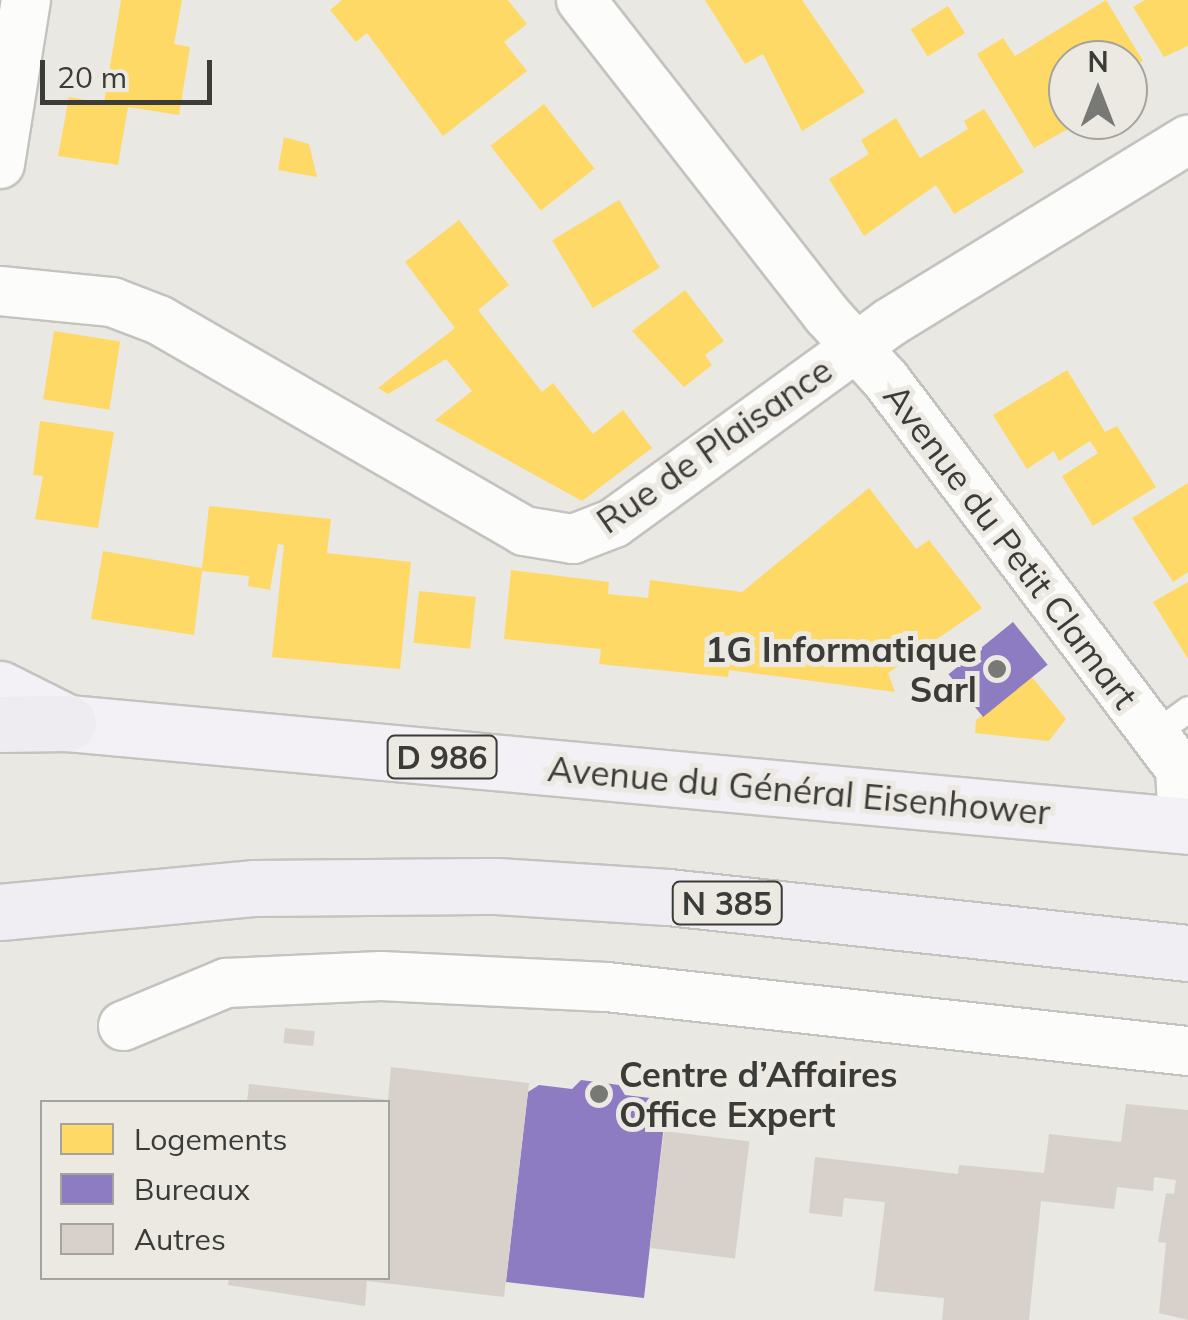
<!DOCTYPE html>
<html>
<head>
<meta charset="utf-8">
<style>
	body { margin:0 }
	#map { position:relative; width:1188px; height:1320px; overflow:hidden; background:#e9e8e3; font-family:Mulish,sans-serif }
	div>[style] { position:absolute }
	.homes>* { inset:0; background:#ffd966; transform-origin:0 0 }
	.offices>* { inset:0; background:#8e7cc3; transform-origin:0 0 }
	.building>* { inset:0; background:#d8d0cb; transform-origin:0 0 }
	.roads { filter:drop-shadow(2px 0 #c4c3bf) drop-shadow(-2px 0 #c4c3bf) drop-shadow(0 2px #c4c3bf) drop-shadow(0 -2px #c4c3bf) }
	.service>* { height:25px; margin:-12.5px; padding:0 12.5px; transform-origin:12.5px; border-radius:12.5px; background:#fcfcfb }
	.minor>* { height:48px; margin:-24px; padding:0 24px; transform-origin:24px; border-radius:24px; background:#fcfcfb }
	.primary>* { height:55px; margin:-27.5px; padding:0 27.5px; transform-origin:27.5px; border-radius:27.5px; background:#f3f1f5 }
	.trunk>* { height:55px; margin:-27.5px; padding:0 27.5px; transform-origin:27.5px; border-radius:27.5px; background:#f0eef3 }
	.motorway>* { height:55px; margin:-27.5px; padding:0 27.5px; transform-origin:27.5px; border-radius:27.5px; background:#eeebf1 }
	.dots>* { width:28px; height:28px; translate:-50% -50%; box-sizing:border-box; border:5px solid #ebe9e1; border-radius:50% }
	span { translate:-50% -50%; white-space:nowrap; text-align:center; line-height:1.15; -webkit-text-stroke:10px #ebe9e1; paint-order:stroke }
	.shield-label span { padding:2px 8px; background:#ebe9e1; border:2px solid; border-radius:8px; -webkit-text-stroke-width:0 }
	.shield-label { font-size:32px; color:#3b3b38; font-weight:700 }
	.street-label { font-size:35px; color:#3b3b38 }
	.poi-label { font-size:35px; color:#3b3b38; font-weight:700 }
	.right { translate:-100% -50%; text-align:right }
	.left { translate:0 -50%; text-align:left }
	.legend { position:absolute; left:40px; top:1100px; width:350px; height:180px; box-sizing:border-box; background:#ebe9e1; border:2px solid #a5a39d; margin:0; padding:12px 18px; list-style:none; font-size:30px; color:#3b3b38 }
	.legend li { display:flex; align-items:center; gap:20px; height:50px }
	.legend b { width:50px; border:2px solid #a5a39d }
	.north { position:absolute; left:1048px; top:40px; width:100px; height:100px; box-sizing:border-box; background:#ebe9e1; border:2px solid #a5a39d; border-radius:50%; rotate:0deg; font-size:28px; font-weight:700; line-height:40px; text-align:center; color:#3b3b38 }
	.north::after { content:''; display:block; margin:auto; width:35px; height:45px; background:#787874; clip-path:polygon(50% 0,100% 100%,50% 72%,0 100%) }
	.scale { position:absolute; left:40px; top:60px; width:172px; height:45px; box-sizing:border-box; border:5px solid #3b3b38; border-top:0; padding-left:12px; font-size:30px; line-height:35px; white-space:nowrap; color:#3b3b38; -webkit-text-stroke:8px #ebe9e1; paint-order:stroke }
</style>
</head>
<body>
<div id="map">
	<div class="homes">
		<i style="clip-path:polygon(121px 0,182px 0,174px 44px,190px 47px,179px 115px,128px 107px,118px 165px,58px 156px,69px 97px,104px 103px)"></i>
		<i style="clip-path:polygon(342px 0,508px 0,527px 24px,504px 42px,527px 71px,443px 136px,367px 33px,356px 42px,330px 10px)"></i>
		<i style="clip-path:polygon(705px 0,802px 0,865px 92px,802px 131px,763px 54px,745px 64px)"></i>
		<i style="clip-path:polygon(1106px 0,1143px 61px,1128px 69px,1128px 60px,1068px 60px,1068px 120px,1084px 120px,1034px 148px,977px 54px,1003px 38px,1015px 56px)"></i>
		<i style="clip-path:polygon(1145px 0,1188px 0,1188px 46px,1164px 57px,1133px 7px)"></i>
		<i style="left:948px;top:6px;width:32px;height:44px;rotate:58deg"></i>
		<i style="left:544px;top:104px;width:82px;height:68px;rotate:52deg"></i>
		<i style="clip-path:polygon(984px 109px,1024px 172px,954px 214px,936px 185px,864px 236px,829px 179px,869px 154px,861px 140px,896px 118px,920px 158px,968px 129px,964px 121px)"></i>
		<i style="clip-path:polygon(284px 137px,309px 144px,317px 177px,278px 170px)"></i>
		<i style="left:619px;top:200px;width:79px;height:78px;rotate:59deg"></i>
		<i style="clip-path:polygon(459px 220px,509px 285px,478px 310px,542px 392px,553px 383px,593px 434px,623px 410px,652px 448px,582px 501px,435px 420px,472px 391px,446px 359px,388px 394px,378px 388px,455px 328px,405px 262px)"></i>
		<i style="clip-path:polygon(685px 290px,724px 341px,705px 355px,712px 365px,684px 387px,632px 331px)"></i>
		<i style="left:54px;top:331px;width:67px;height:69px;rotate:9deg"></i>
		<i style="clip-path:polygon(1067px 370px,1105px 432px,1117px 426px,1156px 487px,1093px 526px,1062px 476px,1098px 453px,1090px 441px,1059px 461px,1054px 451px,1027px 469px,993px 415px)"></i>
		<i style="clip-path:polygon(40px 421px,114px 432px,98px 528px,35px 519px,43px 476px,33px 475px)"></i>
		<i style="clip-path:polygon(1188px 483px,1188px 572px,1173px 582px,1132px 518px)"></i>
		<i style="clip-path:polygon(869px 488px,916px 549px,929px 540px,982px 608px,888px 673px,895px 692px,729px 670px,728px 677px,599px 664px,601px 649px,504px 639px,511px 570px,609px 582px,608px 594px,648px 598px,650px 580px,742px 592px)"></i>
		<i style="clip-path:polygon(209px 506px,331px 519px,327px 553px,411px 562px,400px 669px,272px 657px,284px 545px,278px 544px,270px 590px,248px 586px,249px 576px,202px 571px,194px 635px,91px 619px,103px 551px,202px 568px)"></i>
		<i style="clip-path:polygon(1188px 582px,1188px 659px,1153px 602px)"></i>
		<i style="left:419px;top:591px;width:57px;height:52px;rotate:6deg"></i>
		<i style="clip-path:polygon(1032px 677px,1066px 719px,1049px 741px,975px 733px,976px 720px)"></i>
	</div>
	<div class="offices">
		<i style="left:1013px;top:622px;width:55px;height:83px;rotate:51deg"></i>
		<i style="clip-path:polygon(581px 1080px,619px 1085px,625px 1095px,659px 1099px,666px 1107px,644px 1298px,506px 1282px,528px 1092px,539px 1085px,572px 1089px)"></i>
	</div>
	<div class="building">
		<i style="left:285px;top:1028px;width:30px;height:15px;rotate:6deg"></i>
		<i style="clip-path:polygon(391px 1067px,529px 1083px,504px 1297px,367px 1281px,365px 1306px,228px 1285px,229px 1278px,388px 1278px,388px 1102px,247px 1102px,249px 1084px,388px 1100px)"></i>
		<i style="clip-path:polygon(1126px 1104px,1188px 1110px,1188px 1320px,1159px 1313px,1166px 1243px,1158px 1242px,1166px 1193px,1174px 1194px,1176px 1180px,1154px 1177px,1153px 1191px,1117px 1187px,1114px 1209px,1041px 1201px,1029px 1320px,942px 1320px,944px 1298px,874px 1291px,885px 1202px,844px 1198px,842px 1217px,809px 1213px,815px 1157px,958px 1174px,959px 1165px,1044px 1173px,1049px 1134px,1121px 1142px)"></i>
		<i style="left:664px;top:1131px;width:86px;height:118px;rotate:7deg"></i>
	</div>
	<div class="roads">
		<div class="service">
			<i style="left:1154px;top:734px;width:42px;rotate:-36.3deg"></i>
		</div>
		<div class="minor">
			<i style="left:581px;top:0;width:400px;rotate:52deg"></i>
			<i style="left:827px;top:315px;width:88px;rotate:47.8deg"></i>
			<i style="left:886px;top:380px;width:488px;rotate:52.9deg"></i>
			<i style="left:1180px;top:769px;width:56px;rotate:86.9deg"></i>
			<i style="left:0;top:164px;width:166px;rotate:-81deg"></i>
			<i style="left:0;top:291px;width:113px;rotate:5.6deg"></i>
			<i style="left:112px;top:302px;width:50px;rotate:21deg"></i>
			<i style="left:159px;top:320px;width:422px;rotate:30deg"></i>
			<i style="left:524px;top:531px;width:50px;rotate:9.3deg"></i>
			<i style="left:573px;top:539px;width:44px;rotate:-21.3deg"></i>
			<i style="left:614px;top:523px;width:340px;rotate:-36deg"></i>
			<i style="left:889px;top:323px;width:351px;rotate:-31.5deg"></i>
			<i style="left:123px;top:1026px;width:112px;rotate:-22.7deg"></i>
			<i style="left:226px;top:983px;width:155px;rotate:-2.6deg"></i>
			<i style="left:381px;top:976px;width:226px;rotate:2.8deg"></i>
			<i style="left:607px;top:987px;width:585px;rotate:6.29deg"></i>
		</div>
		<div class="primary">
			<i style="left:0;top:689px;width:76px;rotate:26.6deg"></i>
			<i style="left:68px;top:723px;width:1125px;rotate:5.25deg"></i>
		</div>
		<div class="trunk">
			<i style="left:0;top:912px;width:256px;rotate:-5.4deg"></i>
			<i style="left:255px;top:888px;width:242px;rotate:-0.5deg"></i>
			<i style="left:497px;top:886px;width:171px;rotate:3.7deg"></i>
			<i style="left:668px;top:897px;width:523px;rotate:6.15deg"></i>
		</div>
		<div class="motorway">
			<i style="left:0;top:724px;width:68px;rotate:-0.8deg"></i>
		</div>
	</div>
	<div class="dots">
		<i style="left:997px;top:669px;background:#787874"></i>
		<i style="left:599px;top:1094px;background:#787874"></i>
	</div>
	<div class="shield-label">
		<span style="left:442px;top:757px">D 986</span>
		<span style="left:727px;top:903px">N 385</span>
	</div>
	<div class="street-label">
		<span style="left:714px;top:445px;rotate:-35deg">Rue de Plaisance</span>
		<span style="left:1011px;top:546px;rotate:53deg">Avenue du Petit Clamart</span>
		<span style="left:799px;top:790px;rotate:5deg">Avenue du Général Eisenhower</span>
	</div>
	<div class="poi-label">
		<span class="right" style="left:977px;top:669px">1G Informatique<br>Sarl</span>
		<span class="left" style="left:619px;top:1094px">Centre d’Affaires<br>Office Expert</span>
	</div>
	<ul class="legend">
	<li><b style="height:28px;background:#ffd966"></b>Logements</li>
	<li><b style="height:28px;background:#8e7cc3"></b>Bureaux</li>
	<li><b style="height:28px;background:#d8d0cb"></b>Autres</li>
	</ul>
	<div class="north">N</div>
	<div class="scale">20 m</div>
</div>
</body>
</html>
